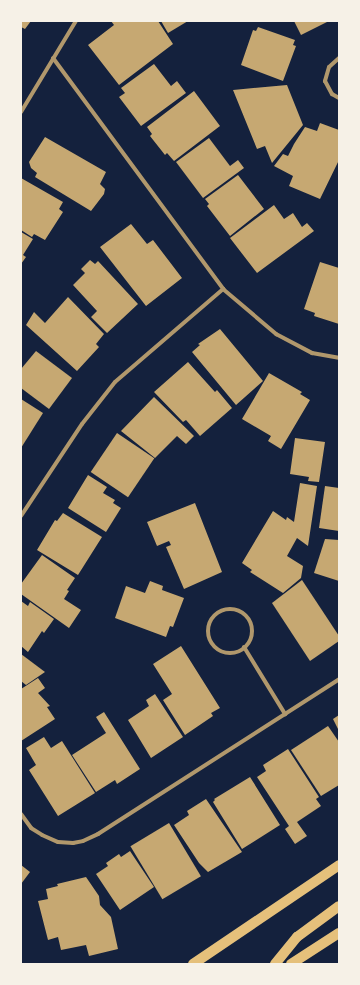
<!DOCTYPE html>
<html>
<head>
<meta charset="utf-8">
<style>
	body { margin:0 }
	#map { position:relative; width:360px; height:985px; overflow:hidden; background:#14213d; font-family:Karla,sans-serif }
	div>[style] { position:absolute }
	.building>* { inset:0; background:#c6a872; transform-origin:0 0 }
	.minor>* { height:4px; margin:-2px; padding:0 2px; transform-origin:2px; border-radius:2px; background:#b1986c }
	.minor>.ring { margin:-2px; padding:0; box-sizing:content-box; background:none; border:4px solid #b1986c; border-radius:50% }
	.primary>* { height:10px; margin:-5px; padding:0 5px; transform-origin:5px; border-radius:5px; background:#e5c07b }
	span { translate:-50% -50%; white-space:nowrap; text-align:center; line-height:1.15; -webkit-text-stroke:4px #f6f1e7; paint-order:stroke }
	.frame { position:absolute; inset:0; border:22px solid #f6f1e7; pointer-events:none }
</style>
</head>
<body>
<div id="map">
	<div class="building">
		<i style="clip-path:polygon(21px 21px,31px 21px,25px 29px,21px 27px)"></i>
		<i style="clip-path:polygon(111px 21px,158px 21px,173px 44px,119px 85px,88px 45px,114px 25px)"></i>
		<i style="clip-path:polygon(161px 21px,188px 21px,168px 33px)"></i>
		<i style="clip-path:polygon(294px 21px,329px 21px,301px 35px)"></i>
		<i style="clip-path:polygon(258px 27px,295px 40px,293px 45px,296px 46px,283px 81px,241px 65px,253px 30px,256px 31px)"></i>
		<i style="clip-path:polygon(154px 64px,171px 86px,177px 81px,186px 93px,141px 126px,119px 97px,125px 93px,121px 88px)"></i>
		<i style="clip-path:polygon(287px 85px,303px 125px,272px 163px,265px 146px,257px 149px,233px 90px)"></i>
		<i style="clip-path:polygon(194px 91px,220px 126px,174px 161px,167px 153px,165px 155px,150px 136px,152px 134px,147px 127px)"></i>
		<i style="clip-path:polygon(320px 123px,339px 130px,339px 160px,320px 199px,289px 186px,293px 176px,274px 166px,283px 154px,288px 156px,294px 144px,305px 127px,317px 131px)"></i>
		<i style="clip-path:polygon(45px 137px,106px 172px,100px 184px,105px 189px,104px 194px,91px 211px,35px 177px,37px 173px,31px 168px,29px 162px)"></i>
		<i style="clip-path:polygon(209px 138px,230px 166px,238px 160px,244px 168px,203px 198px,176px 162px)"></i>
		<i style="clip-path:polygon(238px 175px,264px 209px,230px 236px,207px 206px,209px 204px,205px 199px)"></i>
		<i style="clip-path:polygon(21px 178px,63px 202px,59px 209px,63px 212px,45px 240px,34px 234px,32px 237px,21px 230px)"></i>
		<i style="clip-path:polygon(274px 205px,284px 219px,293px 213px,302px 227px,307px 223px,314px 231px,257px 273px,230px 238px)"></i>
		<i style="clip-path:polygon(131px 224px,147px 244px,153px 240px,182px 278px,146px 306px,100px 247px)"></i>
		<i style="clip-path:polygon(21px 232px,33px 239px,23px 255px,26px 257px,21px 264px)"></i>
		<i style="clip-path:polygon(90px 260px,95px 264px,98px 261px,138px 304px,107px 333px,91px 317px,97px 311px,73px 285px,85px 273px,81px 269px)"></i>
		<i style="clip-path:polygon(320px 262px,339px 268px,339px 324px,314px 316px,315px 313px,304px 309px)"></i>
		<i style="clip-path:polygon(68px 297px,104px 334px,96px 344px,99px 347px,77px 371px,26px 325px,34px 312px,45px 323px)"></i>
		<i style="clip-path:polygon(220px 329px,263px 381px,236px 405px,192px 352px,200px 345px,198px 344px)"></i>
		<i style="clip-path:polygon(36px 351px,72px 378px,49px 409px,21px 388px,21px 369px)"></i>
		<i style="clip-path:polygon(188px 362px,215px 392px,217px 390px,232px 408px,200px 436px,186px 420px,183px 422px,154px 392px)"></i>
		<i style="clip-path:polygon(269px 373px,302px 392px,300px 394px,310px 400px,281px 449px,268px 441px,271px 436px,242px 419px)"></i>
		<i style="clip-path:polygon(154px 397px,194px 436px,186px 444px,177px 436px,155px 458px,121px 431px)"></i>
		<i style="clip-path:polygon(21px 399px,43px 413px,21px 448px)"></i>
		<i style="left:117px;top:433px;width:45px;height:47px;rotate:34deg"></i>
		<i style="clip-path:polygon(295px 438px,325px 442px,319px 482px,308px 481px,309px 477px,290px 474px)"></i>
		<i style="clip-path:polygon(88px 475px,107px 487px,103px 493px,115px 500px,113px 503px,121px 508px,106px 532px,68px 508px)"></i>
		<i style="clip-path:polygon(300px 483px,317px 486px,308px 546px,297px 538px,287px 556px,303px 566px,301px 578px,283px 593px,250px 572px,252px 570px,242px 563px,273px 511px,286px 520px,287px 517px,294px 522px)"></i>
		<i style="clip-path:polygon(325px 486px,339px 488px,339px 531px,319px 528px)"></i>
		<i style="clip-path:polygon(195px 503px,222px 572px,184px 589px,166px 547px,171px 545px,169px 541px,157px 546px,147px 522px)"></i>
		<i style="clip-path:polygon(63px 513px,102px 537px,78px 575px,37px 550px,55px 520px,57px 521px)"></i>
		<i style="clip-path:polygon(325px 539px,339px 540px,339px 581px,314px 573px)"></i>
		<i style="clip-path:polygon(42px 555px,75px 578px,67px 590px,69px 591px,64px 599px,81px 610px,69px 628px,21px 594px,21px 584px)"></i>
		<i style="clip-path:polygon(302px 580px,339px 636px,339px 641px,310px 661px,272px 603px)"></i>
		<i style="clip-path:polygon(150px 581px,163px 586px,162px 590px,184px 598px,173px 627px,170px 626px,166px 637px,115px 618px,126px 586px,145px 593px)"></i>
		<i style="clip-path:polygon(21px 601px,28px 606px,30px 602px,54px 619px,44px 633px,42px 631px,28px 652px,21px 646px)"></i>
		<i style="clip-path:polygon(181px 646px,220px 708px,211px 713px,213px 716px,185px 735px,163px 700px,172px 694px,153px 664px)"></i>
		<i style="clip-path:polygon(21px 654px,45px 672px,26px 685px,21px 681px)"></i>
		<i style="clip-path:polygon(38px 678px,45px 688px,38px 693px,50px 706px,47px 707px,55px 719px,21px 741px,21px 689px)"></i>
		<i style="clip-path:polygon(155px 694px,183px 737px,151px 758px,128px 720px,149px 706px,146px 700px)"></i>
		<i style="clip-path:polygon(104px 712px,140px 769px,117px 784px,115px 780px,96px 792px,72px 755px,106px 733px,96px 717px)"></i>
		<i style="clip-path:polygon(339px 715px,339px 731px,333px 719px)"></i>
		<i style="clip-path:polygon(328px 726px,339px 742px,339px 785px,321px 796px,291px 750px)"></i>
		<i style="clip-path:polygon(44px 737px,51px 748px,62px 741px,95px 793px,58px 816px,29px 770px,36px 765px,26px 748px)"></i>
		<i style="clip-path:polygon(288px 749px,319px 797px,316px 799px,321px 806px,297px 822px,307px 836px,295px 844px,285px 829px,289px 826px,257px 777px,266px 771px,263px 765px)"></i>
		<i style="clip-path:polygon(250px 777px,280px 825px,242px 849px,213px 802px,215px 800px,214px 799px)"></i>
		<i style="clip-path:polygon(206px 799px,242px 852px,208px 872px,199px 863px,174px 825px,189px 815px,187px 811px)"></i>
		<i style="left:169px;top:823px;width:62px;height:45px;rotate:59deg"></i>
		<i style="clip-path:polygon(130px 851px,154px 887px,120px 910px,96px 874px,108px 866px,106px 863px,119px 854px,121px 857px)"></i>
		<i style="clip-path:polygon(21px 865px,30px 872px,21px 884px)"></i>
		<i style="clip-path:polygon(86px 877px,99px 896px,100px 905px,111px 917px,118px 949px,89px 956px,86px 945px,61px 950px,58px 937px,48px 940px,38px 901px,48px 899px,46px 889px,58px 886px,57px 884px)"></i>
	</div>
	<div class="minor">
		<i style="left:53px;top:58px;width:287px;rotate:53.6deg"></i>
		<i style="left:223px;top:289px;width:70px;rotate:40.3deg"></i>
		<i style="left:276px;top:334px;width:41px;rotate:27.8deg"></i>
		<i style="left:312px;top:353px;width:27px;rotate:10deg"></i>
		<i style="left:339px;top:58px;width:13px;rotate:138deg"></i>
		<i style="left:329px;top:67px;width:15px;rotate:106deg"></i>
		<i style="left:325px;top:81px;width:15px;rotate:62deg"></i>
		<i style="left:332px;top:94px;width:8px;rotate:30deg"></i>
		<i style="left:21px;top:112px;width:106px;rotate:-58.9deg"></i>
		<i style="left:21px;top:516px;width:110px;rotate:-56.5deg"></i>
		<i style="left:82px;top:424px;width:53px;rotate:-51.8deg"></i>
		<i style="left:115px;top:382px;width:143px;rotate:-40.7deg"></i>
		<i class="ring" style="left:208px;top:609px;width:40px;height:40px"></i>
		<i style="left:244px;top:647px;width:79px;rotate:58.5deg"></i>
		<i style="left:21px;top:814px;width:17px;rotate:54deg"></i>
		<i style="left:31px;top:828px;width:13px;rotate:32deg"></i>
		<i style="left:42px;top:835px;width:17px;rotate:24deg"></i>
		<i style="left:58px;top:842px;width:15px;rotate:4deg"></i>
		<i style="left:73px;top:843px;width:10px;rotate:-11deg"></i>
		<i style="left:83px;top:841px;width:17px;rotate:-25deg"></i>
		<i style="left:98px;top:834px;width:287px;rotate:-32.7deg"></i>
	</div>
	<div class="primary">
		<i style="left:193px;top:964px;width:176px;rotate:-34.1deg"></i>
		<i style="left:275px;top:964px;width:35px;rotate:-51deg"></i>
		<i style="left:297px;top:937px;width:52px;rotate:-36.4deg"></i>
		<i style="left:291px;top:964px;width:57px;rotate:-32.9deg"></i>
	</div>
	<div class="frame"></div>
</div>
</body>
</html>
